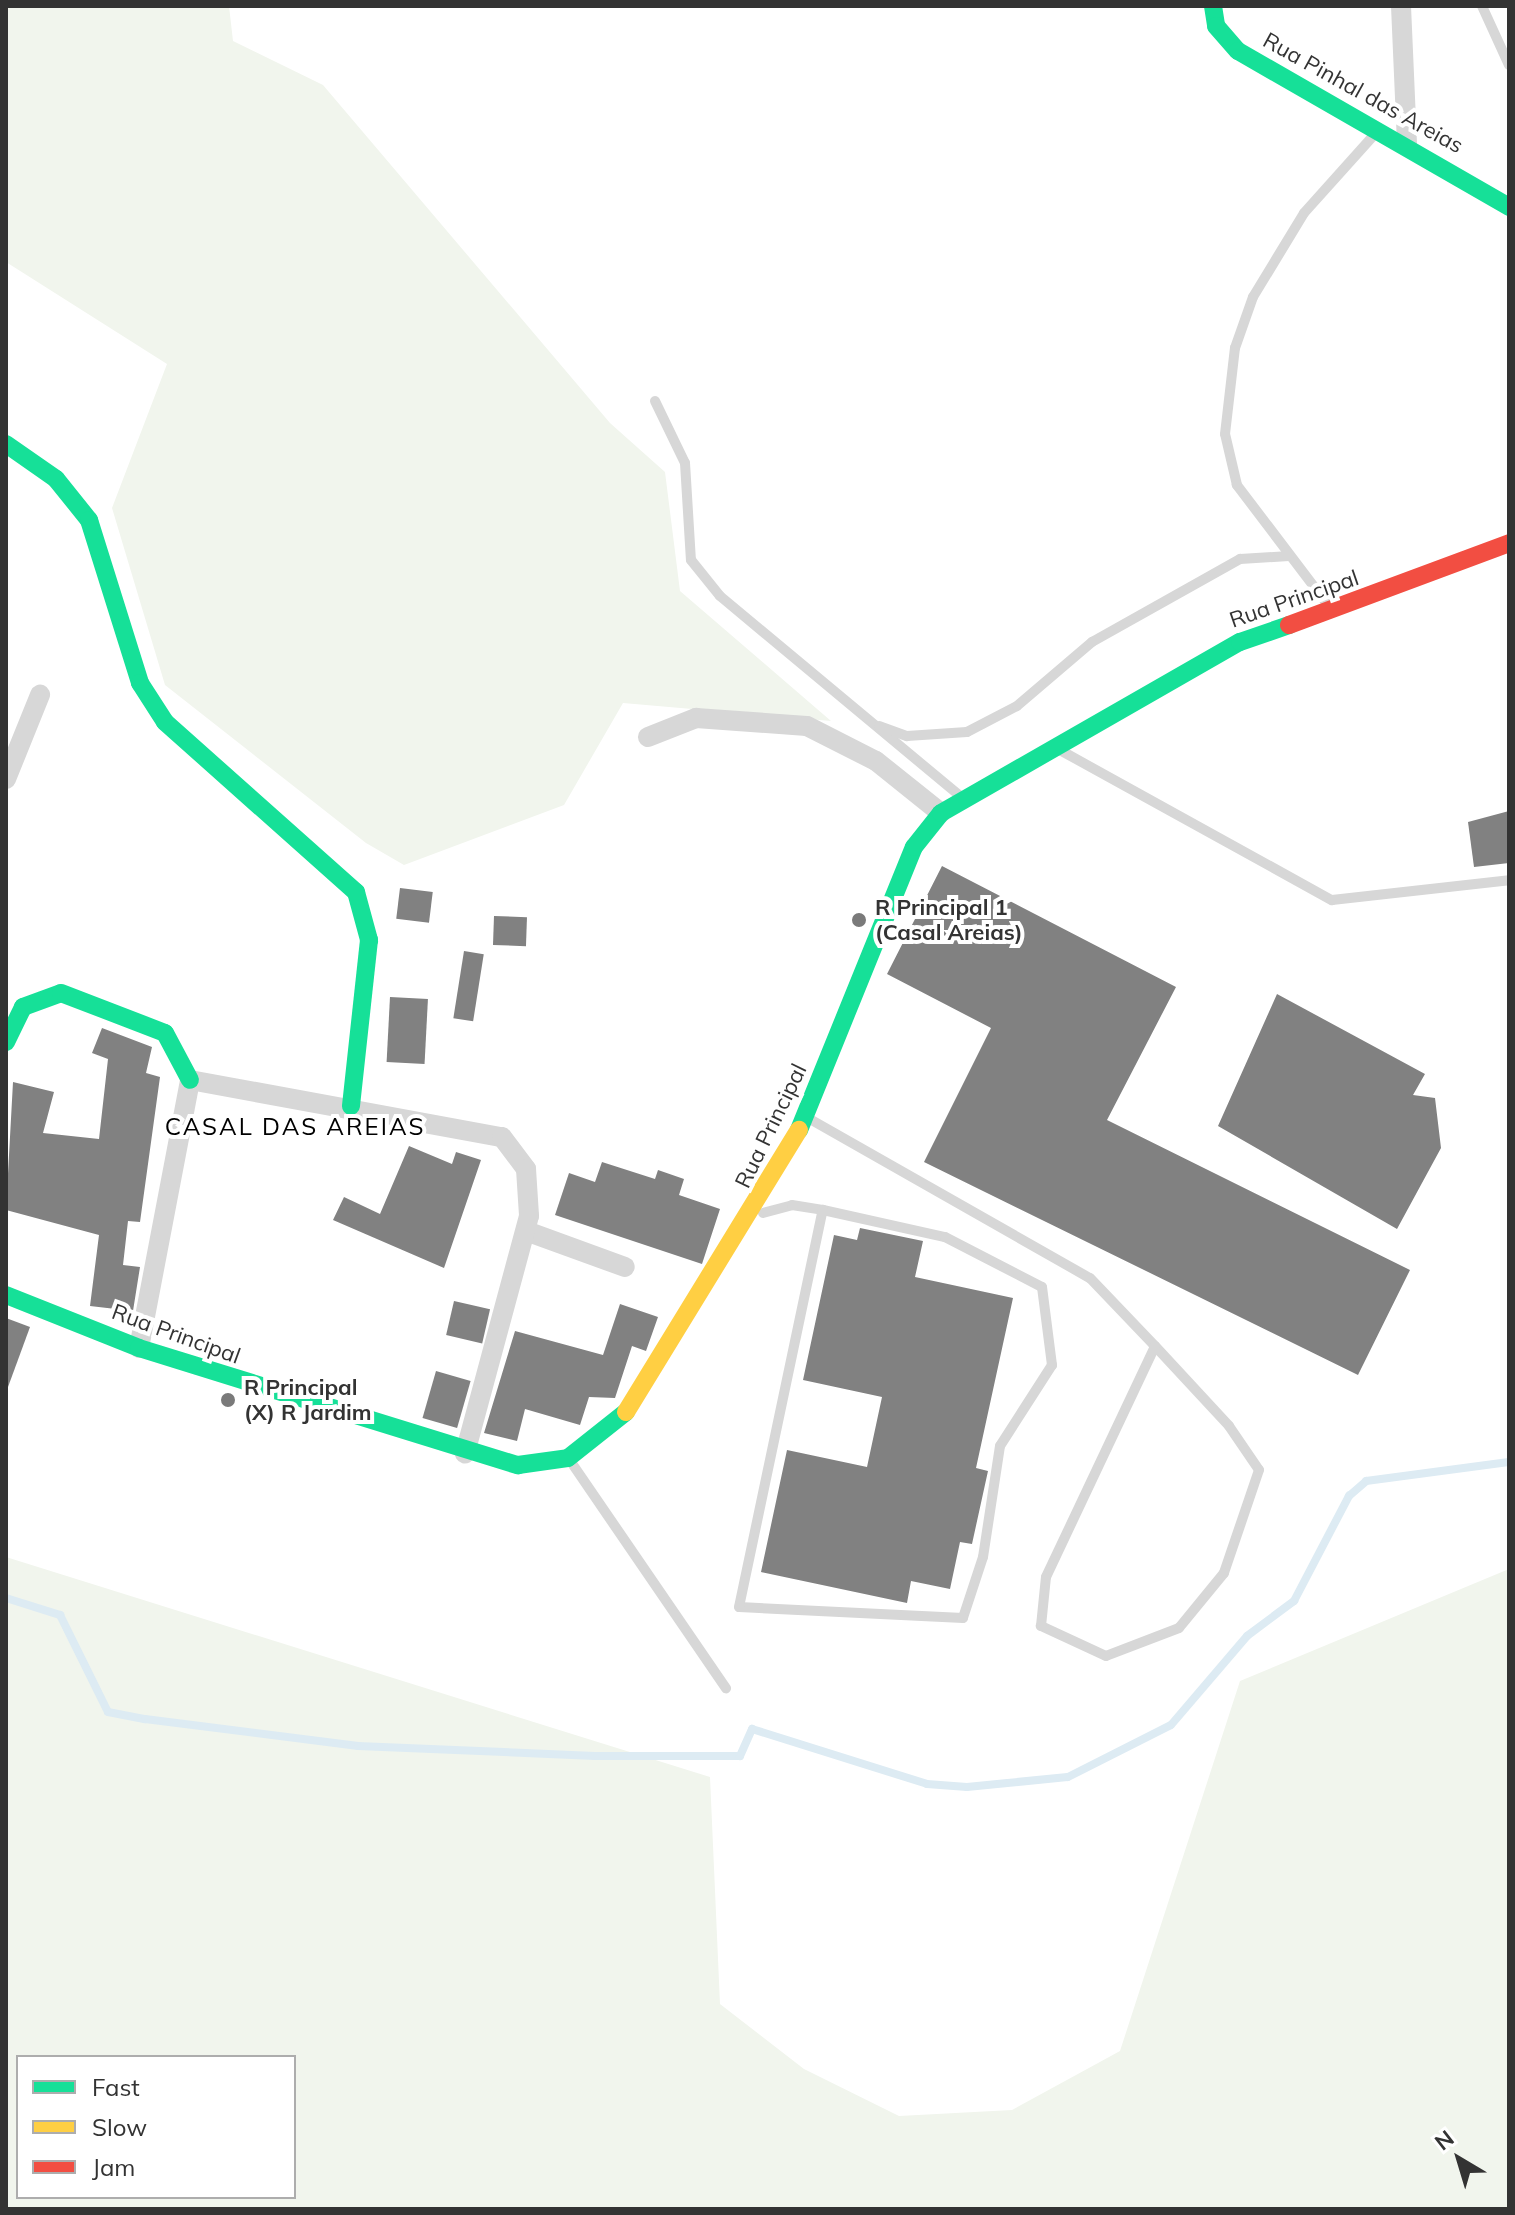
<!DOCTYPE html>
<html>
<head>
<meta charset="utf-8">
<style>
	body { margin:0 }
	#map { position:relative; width:1515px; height:2215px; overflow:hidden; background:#fff; font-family:Mulish,sans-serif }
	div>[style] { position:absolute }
	.green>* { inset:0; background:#f1f5ed }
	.stream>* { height:8px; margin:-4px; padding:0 4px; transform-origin:4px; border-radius:4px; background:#ddebf3 }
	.building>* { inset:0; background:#818181; transform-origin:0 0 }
	.lane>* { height:10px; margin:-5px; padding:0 5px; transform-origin:5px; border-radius:5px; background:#d7d7d7 }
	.street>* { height:20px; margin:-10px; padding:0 10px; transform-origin:10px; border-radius:10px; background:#d7d7d7 }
	.fast>* { height:18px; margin:-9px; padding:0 9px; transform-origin:9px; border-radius:9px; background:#16e098 }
	.slow>* { height:18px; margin:-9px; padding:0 9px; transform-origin:9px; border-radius:9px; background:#ffcf43 }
	.jam>* { height:18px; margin:-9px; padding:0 9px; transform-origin:9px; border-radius:9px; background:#f24e42 }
	.dots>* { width:22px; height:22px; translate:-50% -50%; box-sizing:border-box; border:4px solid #fff; border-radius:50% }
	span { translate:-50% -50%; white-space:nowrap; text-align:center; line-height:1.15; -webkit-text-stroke:8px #fff; paint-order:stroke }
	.street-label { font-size:22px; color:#333 }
	.poi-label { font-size:22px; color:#333; font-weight:700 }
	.left { translate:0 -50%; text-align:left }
	.neighbourhood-label { font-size:24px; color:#000; letter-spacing:2px }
	.frame { position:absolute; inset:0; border:8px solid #333; pointer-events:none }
	.legend { position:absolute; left:16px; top:2055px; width:280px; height:144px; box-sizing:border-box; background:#fff; border:2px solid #adadad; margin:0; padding:10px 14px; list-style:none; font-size:24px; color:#333 }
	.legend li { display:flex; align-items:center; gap:16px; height:40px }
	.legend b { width:40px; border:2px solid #adadad }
	.north { position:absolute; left:1419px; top:2119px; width:80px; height:80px; -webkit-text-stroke:6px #fff; paint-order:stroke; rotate:322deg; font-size:22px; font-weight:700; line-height:32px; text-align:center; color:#333 }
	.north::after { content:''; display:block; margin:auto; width:28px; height:36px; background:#333; clip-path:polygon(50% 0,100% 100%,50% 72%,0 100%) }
</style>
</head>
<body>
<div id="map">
	<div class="green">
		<i style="clip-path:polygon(6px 6px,229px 6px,233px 41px,323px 85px,610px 423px,665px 472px,680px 591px,831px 721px,623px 703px,564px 805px,404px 865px,366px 843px,165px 685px,112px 508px,167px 364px,6px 262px)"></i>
		<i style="clip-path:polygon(evenodd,6px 1557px,710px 1777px,720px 2004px,804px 2069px,899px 2116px,1012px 2110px,1120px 2051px,1240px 1681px,1509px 1569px,1509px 2209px,6px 2209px,6px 1557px,18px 2057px,294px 2057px,294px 2197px,18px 2197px,18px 2057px)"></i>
	</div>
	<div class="stream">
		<i style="left:6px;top:1598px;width:57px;rotate:17.5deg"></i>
		<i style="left:60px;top:1615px;width:108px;rotate:63.7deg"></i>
		<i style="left:108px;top:1712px;width:38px;rotate:11deg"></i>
		<i style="left:145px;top:1719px;width:215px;rotate:7.2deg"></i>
		<i style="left:358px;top:1746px;width:237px;rotate:2.4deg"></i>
		<i style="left:595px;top:1756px;width:145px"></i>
		<i style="left:740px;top:1756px;width:30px;rotate:-66deg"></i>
		<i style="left:752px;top:1729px;width:183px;rotate:17.4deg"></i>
		<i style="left:927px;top:1784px;width:40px;rotate:4.3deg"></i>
		<i style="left:967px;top:1787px;width:101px;rotate:-5.7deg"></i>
		<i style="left:1068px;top:1777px;width:115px;rotate:-26.8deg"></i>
		<i style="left:1171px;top:1725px;width:117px;rotate:-49.5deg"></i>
		<i style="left:1247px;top:1636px;width:59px;rotate:-36.7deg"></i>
		<i style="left:1294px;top:1601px;width:119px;rotate:-62.4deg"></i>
		<i style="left:1349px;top:1496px;width:23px;rotate:-41deg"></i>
		<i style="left:1366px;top:1481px;width:144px;rotate:-7.6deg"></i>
	</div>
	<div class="building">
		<i style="clip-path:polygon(1509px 811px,1509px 863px,1474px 867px,1468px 822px)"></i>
		<i style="clip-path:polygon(942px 866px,1176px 987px,1107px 1120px,1410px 1270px,1358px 1375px,924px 1162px,991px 1028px,887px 974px)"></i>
		<i style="left:400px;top:888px;width:33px;height:31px;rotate:7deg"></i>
		<i style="left:494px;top:916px;width:33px;height:29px;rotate:2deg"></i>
		<i style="left:464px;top:951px;width:20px;height:68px;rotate:9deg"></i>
		<i style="clip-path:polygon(1277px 994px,1425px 1074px,1413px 1095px,1435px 1098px,1441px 1148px,1397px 1229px,1218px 1126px)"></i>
		<i style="left:390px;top:997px;width:38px;height:65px;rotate:3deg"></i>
		<i style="clip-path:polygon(102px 1028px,152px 1047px,146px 1073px,160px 1077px,140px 1222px,128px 1221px,123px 1265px,140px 1267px,133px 1311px,90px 1306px,99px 1235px,6px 1210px,13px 1082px,54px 1092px,43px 1133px,99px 1139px,108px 1059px,92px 1053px)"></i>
		<i style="clip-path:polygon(409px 1146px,452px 1164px,456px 1152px,481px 1160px,444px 1268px,333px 1220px,344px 1197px,380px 1214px)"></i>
		<i style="clip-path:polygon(602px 1162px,655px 1179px,658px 1170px,684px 1179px,679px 1195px,720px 1209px,702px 1264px,555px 1215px,569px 1173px,595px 1182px)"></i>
		<i style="clip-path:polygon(860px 1228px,923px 1241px,915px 1277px,1013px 1298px,976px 1468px,988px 1471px,972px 1544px,960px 1542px,950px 1589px,911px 1581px,907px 1603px,761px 1572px,787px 1450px,867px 1467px,882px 1397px,803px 1380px,834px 1235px,857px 1240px)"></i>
		<i style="left:454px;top:1301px;width:37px;height:35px;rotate:13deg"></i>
		<i style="clip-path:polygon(620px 1304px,658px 1317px,646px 1351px,632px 1346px,615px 1398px,589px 1397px,580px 1425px,525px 1409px,517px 1441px,484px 1433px,515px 1331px,603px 1355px)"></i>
		<i style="clip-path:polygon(6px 1318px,30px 1327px,8px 1387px,6px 1387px)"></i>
		<i style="left:436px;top:1371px;width:36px;height:49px;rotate:16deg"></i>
	</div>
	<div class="lane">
		<i style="left:1482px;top:6px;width:65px;rotate:65.4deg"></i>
		<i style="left:655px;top:401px;width:69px;rotate:64.2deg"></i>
		<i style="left:685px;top:463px;width:97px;rotate:86.5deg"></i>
		<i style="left:691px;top:560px;width:46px;rotate:51.1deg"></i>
		<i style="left:720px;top:596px;width:312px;rotate:39.8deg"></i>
		<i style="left:1331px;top:609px;width:156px;rotate:-127.2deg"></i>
		<i style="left:1237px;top:485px;width:52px;rotate:-103.2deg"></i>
		<i style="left:1225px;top:434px;width:87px;rotate:-83.4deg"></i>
		<i style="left:1235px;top:348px;width:54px;rotate:-70.6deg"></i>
		<i style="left:1253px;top:297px;width:98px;rotate:-58.7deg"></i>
		<i style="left:1304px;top:213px;width:105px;rotate:-48.1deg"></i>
		<i style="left:879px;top:726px;width:30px;rotate:20deg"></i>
		<i style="left:907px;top:736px;width:60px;rotate:-3.8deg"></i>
		<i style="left:967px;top:732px;width:56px;rotate:-27.5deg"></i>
		<i style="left:1017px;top:706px;width:99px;rotate:-40.5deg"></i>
		<i style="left:1092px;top:642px;width:170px;rotate:-29.3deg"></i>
		<i style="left:1240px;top:559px;width:49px;rotate:-3.5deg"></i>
		<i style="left:1058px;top:749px;width:313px;rotate:28.9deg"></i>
		<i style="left:1332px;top:900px;width:178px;rotate:-6.4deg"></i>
		<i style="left:808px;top:1118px;width:324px;rotate:29.6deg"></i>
		<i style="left:1090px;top:1278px;width:94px;rotate:46.3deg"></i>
		<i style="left:1155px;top:1346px;width:109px;rotate:47.2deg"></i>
		<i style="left:1229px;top:1426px;width:53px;rotate:55.7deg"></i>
		<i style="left:1259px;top:1470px;width:109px;rotate:108.8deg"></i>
		<i style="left:1224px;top:1573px;width:71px;rotate:129.3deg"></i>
		<i style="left:1179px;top:1628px;width:78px;rotate:159deg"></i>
		<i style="left:1106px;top:1656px;width:72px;rotate:-155.2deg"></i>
		<i style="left:1041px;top:1626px;width:49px;rotate:-84.2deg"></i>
		<i style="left:1046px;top:1577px;width:255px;rotate:-64.7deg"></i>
		<i style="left:763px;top:1213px;width:30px;rotate:-15deg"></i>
		<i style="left:792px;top:1205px;width:31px;rotate:9deg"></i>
		<i style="left:823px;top:1210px;width:125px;rotate:12.5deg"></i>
		<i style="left:945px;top:1237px;width:109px;rotate:27.3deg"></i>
		<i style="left:1042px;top:1287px;width:79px;rotate:82.7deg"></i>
		<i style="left:1052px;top:1365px;width:96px;rotate:122.7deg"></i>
		<i style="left:1000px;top:1446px;width:112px;rotate:98.7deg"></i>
		<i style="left:983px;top:1557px;width:64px;rotate:108.2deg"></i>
		<i style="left:963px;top:1618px;width:224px;rotate:-177.2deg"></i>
		<i style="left:739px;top:1607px;width:406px;rotate:-78.1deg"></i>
		<i style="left:569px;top:1459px;width:278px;rotate:55.6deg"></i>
	</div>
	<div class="street">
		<i style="left:1401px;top:6px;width:139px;rotate:87.5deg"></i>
		<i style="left:648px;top:737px;width:52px;rotate:-21.6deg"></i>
		<i style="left:696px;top:718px;width:111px;rotate:4.1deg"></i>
		<i style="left:807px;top:726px;width:77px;rotate:26.9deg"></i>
		<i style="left:876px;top:761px;width:83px;rotate:38.7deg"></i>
		<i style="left:6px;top:779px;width:91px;rotate:-68deg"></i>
		<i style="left:526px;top:1231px;width:105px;rotate:20deg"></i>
		<i style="left:139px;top:1348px;width:273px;rotate:-79.2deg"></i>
		<i style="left:190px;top:1080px;width:317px;rotate:10.4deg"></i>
		<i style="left:502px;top:1137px;width:40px;rotate:53deg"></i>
		<i style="left:526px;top:1169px;width:47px;rotate:86.3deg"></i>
		<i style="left:529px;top:1216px;width:246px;rotate:105.1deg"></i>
	</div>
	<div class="fast">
		<i style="left:1213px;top:6px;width:20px;rotate:81deg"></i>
		<i style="left:1216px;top:26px;width:33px;rotate:49deg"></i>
		<i style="left:1238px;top:51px;width:313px;rotate:29.9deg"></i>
		<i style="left:6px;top:444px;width:61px;rotate:35deg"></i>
		<i style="left:56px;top:479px;width:53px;rotate:51.2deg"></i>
		<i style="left:89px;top:520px;width:171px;rotate:72.6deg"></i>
		<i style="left:140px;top:683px;width:46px;rotate:57.3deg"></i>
		<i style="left:165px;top:722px;width:256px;rotate:41.7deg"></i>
		<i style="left:356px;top:892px;width:50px;rotate:74.8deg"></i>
		<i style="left:369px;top:940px;width:167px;rotate:96.2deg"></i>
		<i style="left:6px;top:1042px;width:39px;rotate:-64deg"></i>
		<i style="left:23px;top:1007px;width:40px;rotate:-20.2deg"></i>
		<i style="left:61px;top:993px;width:111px;rotate:21deg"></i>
		<i style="left:165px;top:1033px;width:53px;rotate:62deg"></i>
		<i style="left:799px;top:1130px;width:305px;rotate:-67.9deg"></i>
		<i style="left:914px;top:847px;width:43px;rotate:-51.5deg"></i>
		<i style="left:941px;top:813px;width:344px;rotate:-29.8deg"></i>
		<i style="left:1240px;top:642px;width:52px;rotate:-19.1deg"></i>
		<i style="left:6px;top:1295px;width:143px;rotate:21.7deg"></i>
		<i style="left:139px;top:1348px;width:397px;rotate:17.2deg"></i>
		<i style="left:518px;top:1465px;width:50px;rotate:-8deg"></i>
		<i style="left:568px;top:1458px;width:74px;rotate:-38.4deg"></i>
	</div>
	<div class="slow">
		<i style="left:626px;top:1412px;width:331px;rotate:-58.5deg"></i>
	</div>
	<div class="jam">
		<i style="left:1289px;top:625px;width:235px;rotate:-20.4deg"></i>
	</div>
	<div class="dots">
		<i style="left:859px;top:920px;background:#7a7a7a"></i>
		<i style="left:228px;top:1400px;background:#7a7a7a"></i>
	</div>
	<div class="street-label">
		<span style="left:1363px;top:93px;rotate:29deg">Rua Pinhal das Areias</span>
		<span style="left:1294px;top:599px;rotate:-19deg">Rua Principal</span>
		<span style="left:771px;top:1126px;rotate:-64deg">Rua Principal</span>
		<span style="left:176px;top:1334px;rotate:20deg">Rua Principal</span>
	</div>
	<div class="poi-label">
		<span class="left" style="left:875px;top:920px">R Principal 1<br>(Casal Areias)</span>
		<span class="left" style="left:244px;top:1400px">R Principal<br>(X) R Jardim</span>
	</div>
	<div class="neighbourhood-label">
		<span style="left:295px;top:1127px">CASAL DAS AREIAS</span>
	</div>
	<div class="frame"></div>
	<ul class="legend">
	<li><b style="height:10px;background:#16e098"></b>Fast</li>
	<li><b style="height:10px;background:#ffcf43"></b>Slow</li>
	<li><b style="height:10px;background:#f24e42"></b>Jam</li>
	</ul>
	<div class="north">N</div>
</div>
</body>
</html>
